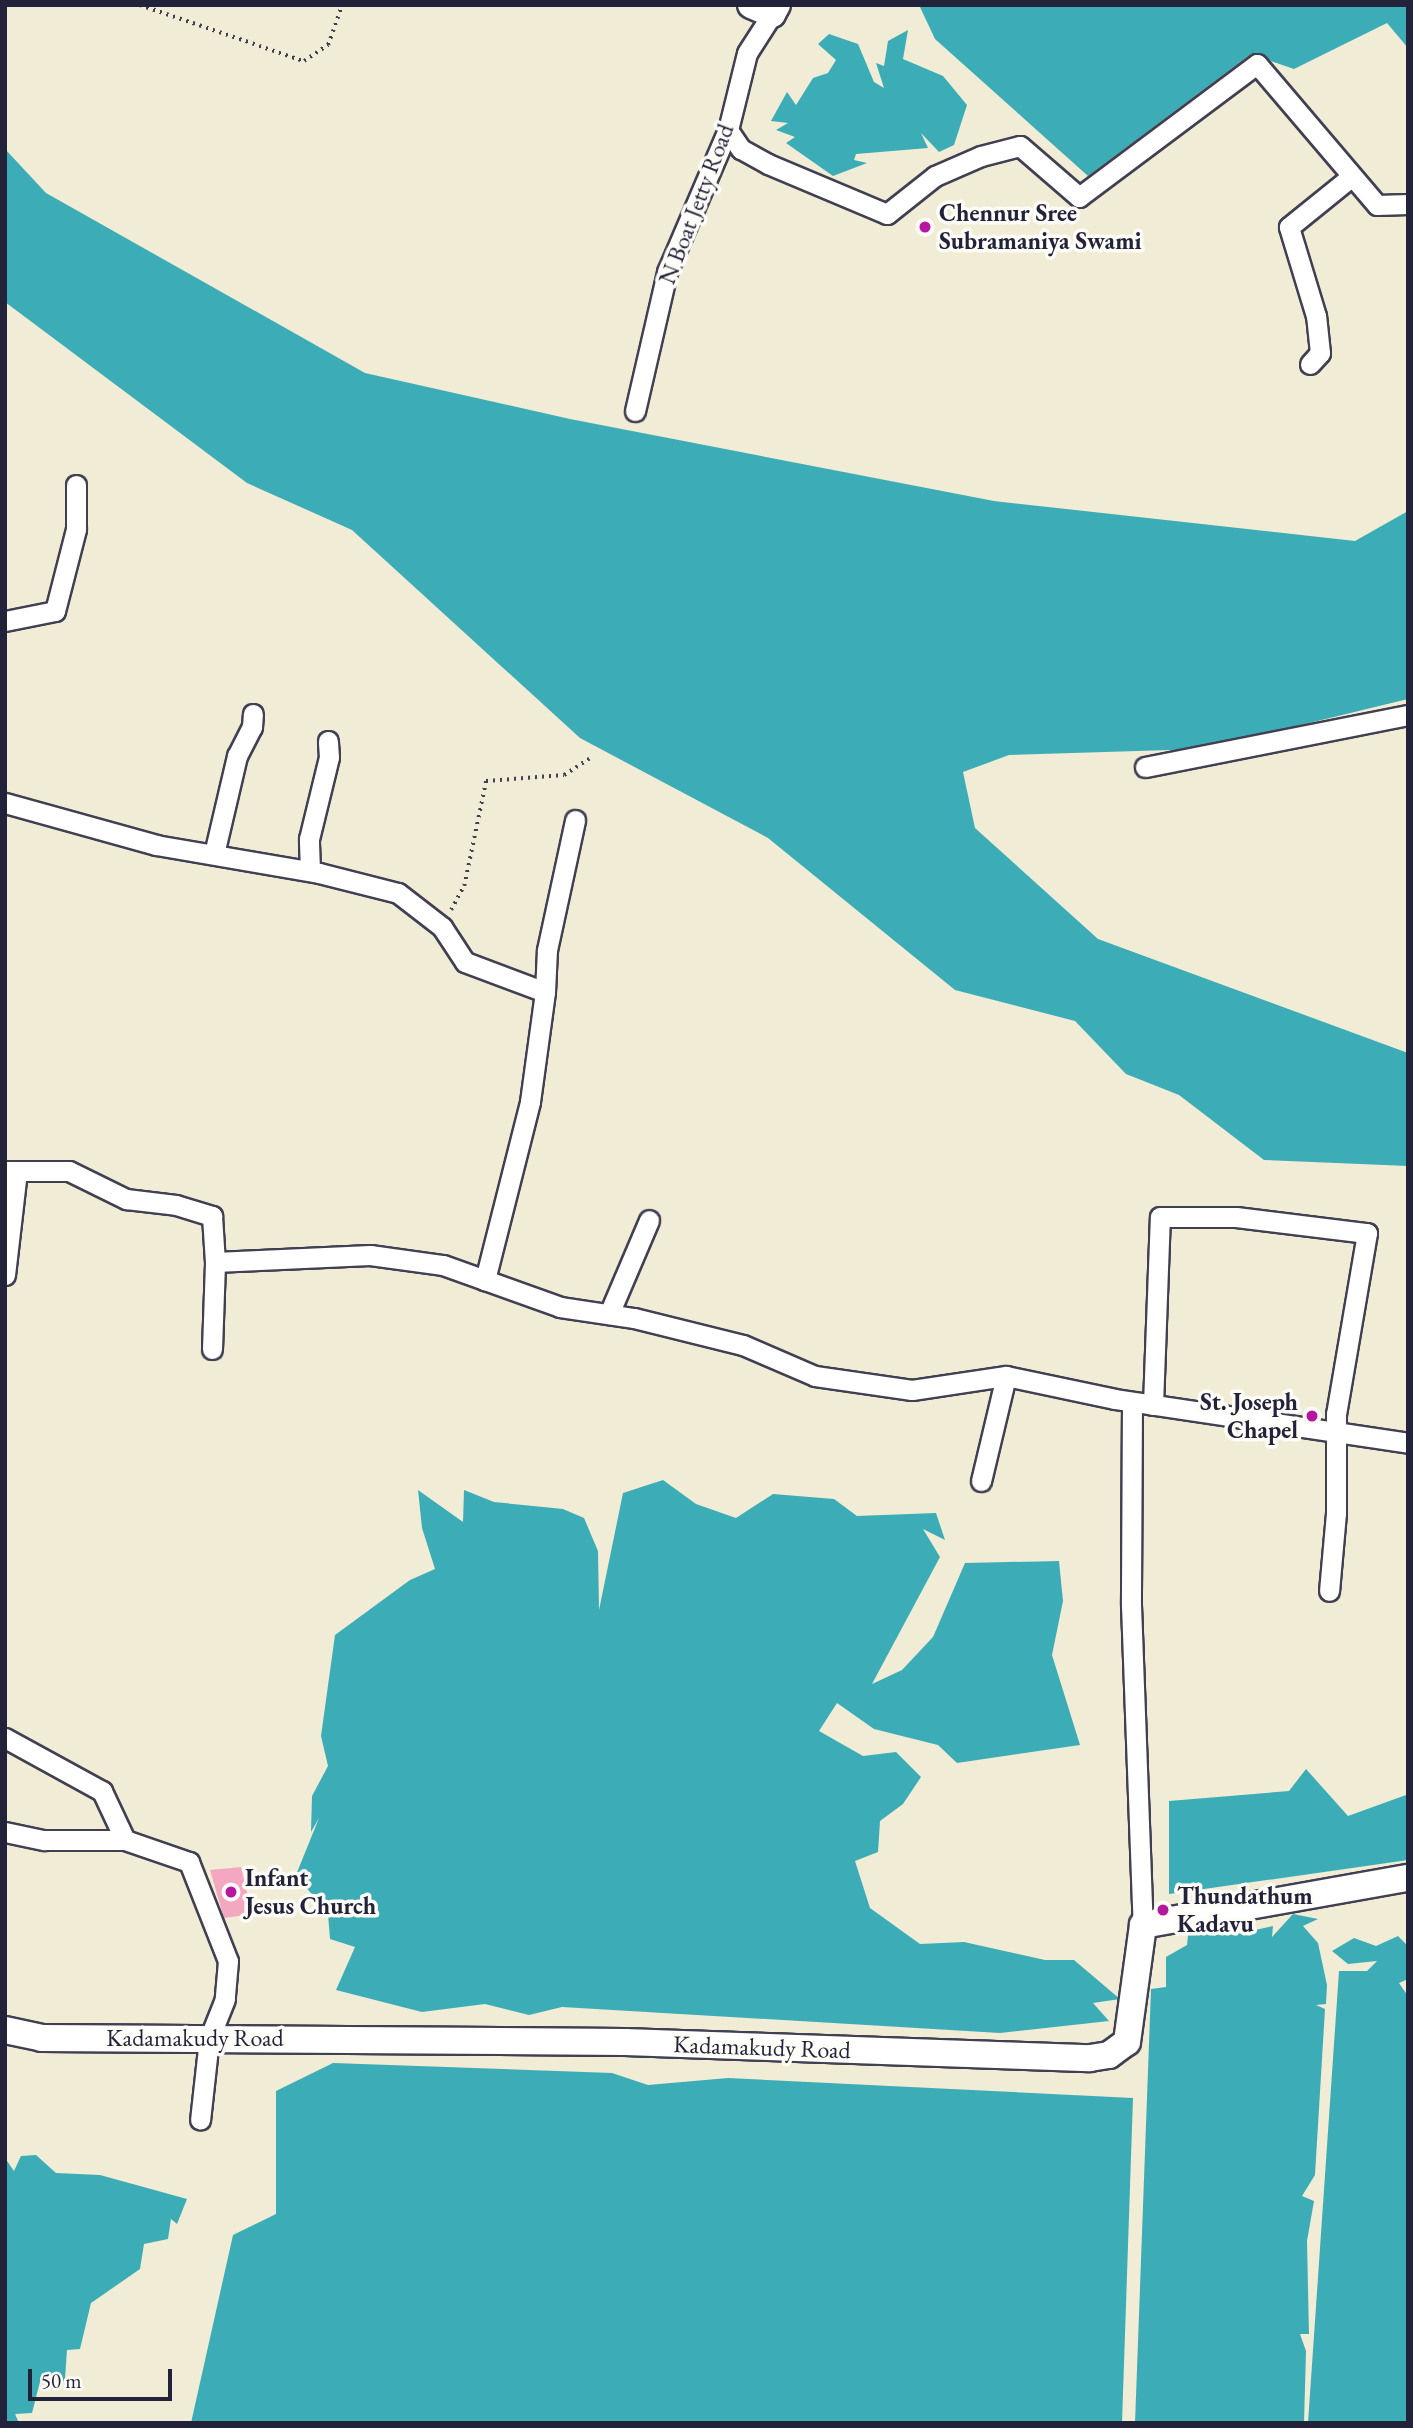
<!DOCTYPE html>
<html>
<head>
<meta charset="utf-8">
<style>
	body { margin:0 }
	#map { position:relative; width:1413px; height:2428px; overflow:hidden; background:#f1ecd6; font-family:"EB Garamond",serif }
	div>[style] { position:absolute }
	.water>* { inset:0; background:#3cadb6 }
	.building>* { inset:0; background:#f4a7c1 }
	.path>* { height:3.5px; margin-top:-1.75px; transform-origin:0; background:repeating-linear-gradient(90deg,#414052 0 2px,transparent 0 7px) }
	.roads { filter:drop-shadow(2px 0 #414052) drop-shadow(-2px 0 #414052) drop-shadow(0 2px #414052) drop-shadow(0 -2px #414052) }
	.street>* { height:19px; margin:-9.5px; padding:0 9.5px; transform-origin:9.5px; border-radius:9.5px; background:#fff }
	.secondary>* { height:26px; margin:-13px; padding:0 13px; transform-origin:13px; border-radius:13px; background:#fff }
	.dots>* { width:19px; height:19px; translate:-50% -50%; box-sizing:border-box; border:4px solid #fdfcf7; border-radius:50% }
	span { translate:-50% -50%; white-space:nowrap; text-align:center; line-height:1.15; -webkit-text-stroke:7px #fdfcf7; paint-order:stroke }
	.street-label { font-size:24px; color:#22223b }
	.poi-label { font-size:24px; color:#22223b; font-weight:700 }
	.left { translate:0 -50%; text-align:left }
	.right { translate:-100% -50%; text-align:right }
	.frame { position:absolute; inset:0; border:7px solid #22223b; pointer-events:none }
	.scale { position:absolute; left:28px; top:2369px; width:144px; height:32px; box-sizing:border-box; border:4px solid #22223b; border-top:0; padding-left:9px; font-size:21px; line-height:24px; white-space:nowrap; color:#22223b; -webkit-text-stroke:5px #fdfcf7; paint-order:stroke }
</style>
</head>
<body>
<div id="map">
	<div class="water">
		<i style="clip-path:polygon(919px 5px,1408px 5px,1408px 48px,1387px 23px,1294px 69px,1251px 54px,1088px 176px,935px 39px)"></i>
		<i style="clip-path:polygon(908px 30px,903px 59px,943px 76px,967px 105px,954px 145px,939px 152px,921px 133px,928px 148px,856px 154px,854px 160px,867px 163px,833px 176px,786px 143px,795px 137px,776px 130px,788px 123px,771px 121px,787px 92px,796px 105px,813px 78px,828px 73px,836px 60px,818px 44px,829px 34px,858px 44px,874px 82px,884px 88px,876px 63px,884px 66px,888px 41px)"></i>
		<i style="clip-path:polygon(5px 149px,46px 193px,365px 373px,570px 419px,994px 501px,1355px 541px,1408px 511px,1408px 699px,1202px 749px,1009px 755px,963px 772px,975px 828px,1098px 939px,1408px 1053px,1408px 1166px,1264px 1160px,1179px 1095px,1126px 1074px,1075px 1021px,955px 990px,768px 838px,580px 738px,352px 530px,247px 483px,5px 302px)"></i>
		<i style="clip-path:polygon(663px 1480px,696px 1504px,736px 1518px,773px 1494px,834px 1499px,857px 1516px,936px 1513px,945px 1540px,923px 1529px,940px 1557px,872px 1684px,902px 1670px,933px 1637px,965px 1563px,1059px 1561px,1063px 1601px,1052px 1655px,1080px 1745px,957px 1763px,938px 1745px,874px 1729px,837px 1703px,819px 1731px,863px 1756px,896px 1752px,921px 1777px,903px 1804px,880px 1821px,878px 1852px,855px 1861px,870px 1908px,920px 1944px,964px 1942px,1045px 1960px,1074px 1960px,1120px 1999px,1093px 2003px,1109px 2021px,1000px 2033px,562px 2007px,529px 2015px,485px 2004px,422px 2012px,336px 1990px,355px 1947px,330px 1939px,328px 1914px,296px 1875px,319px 1818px,311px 1832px,312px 1796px,328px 1766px,321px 1736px,335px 1635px,410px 1580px,435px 1569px,422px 1528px,418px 1490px,463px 1522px,464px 1490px,494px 1502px,563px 1509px,584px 1518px,598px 1551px,599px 1610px,623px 1493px)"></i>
		<i style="clip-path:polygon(1306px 1769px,1348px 1816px,1406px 1795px,1408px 1790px,1408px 1860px,1169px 1894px,1169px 1801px,1289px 1791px)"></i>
		<i style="clip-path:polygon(1293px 1914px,1318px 1919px,1303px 1926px,1318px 1943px,1327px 1985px,1326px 2004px,1316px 2005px,1325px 2009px,1315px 2175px,1302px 2196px,1314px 2201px,1307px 2241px,1309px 2334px,1300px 2334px,1306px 2351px,1304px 2423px,1135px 2423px,1151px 1989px,1166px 1987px,1166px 1957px,1187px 1945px,1189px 1926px,1233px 1935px,1273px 1926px,1272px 1937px)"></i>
		<i style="clip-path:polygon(1398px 1936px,1408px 1946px,1408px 1979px,1399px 1983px,1408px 1996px,1408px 2423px,1308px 2423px,1339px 1971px,1367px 1971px,1377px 1961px,1348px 1964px,1332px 1951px,1354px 1938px,1376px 1946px)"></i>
		<i style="clip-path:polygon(333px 2063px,612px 2073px,648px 2085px,728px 2078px,1133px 2098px,1122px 2423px,191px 2423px,233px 2235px,276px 2214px,276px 2091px)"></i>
		<i style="clip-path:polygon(36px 2155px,56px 2173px,100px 2175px,187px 2199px,177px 2224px,171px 2219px,168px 2239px,144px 2244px,140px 2269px,91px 2303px,80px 2349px,67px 2350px,65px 2379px,59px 2388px,41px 2378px,32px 2413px,15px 2414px,19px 2423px,5px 2423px,5px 2158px,14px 2171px,21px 2156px)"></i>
	</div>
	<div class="building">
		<i style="clip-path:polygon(241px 1867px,252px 1914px,224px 1918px,210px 1870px)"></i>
	</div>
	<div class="path">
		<i style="left:140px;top:5px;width:173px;rotate:18.9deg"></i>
		<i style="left:304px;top:61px;width:29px;rotate:-34deg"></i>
		<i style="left:328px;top:45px;width:42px;rotate:-70.7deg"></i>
		<i style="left:451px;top:910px;width:27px;rotate:-62deg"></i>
		<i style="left:464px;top:886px;width:107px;rotate:-78.2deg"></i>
		<i style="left:486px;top:781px;width:78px;rotate:-4.4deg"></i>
		<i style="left:564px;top:775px;width:30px;rotate:-33deg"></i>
	</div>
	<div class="roads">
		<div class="street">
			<i style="left:728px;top:130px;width:23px;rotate:56deg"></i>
			<i style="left:741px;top:149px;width:31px;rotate:29deg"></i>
			<i style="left:768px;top:164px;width:129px;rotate:22.8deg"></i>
			<i style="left:887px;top:214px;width:61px;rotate:-38.4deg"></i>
			<i style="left:935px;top:176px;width:50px;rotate:-23.5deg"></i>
			<i style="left:981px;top:156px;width:40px;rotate:-14.4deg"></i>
			<i style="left:1020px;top:146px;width:78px;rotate:40.8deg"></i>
			<i style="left:1079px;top:197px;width:222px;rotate:-36.8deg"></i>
			<i style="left:1257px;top:64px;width:185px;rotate:49.6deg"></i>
			<i style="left:1377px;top:205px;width:31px;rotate:-2deg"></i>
			<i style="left:1310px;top:364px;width:15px;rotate:-48deg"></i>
			<i style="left:1320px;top:353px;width:37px;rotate:-96deg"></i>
			<i style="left:1316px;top:316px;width:93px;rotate:-106.9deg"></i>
			<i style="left:1289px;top:227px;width:81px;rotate:-39deg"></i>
			<i style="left:635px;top:411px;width:143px;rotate:-77deg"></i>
			<i style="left:667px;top:272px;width:155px;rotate:-66.8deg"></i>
			<i style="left:728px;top:130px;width:79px;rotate:-76.1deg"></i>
			<i style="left:747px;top:53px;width:46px;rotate:-57.3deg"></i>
			<i style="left:5px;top:621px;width:51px;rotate:-11.3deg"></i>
			<i style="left:55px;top:611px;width:85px;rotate:-75.6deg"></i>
			<i style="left:76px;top:529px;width:44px;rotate:-90deg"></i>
			<i style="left:1145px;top:767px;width:268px;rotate:-11.2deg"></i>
			<i style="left:5px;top:803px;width:157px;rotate:15.5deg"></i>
			<i style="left:156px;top:845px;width:165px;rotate:9.7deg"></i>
			<i style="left:319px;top:873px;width:81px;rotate:14.2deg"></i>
			<i style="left:398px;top:893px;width:56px;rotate:37.7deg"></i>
			<i style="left:442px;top:927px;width:42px;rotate:56.7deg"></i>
			<i style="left:465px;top:962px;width:85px;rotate:20.6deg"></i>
			<i style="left:545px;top:992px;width:111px;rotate:97.8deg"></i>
			<i style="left:530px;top:1102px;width:184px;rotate:104.2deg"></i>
			<i style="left:214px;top:854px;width:101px;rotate:-76.8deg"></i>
			<i style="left:237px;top:756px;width:33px;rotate:-63deg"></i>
			<i style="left:252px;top:727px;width:13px;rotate:-86deg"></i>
			<i style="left:310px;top:871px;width:32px;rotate:-92deg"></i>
			<i style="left:309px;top:839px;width:84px;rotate:-76.3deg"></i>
			<i style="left:329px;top:757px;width:16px;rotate:-94deg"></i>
			<i style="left:545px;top:992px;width:42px;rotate:-87.3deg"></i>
			<i style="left:547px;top:950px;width:133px;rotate:-77.8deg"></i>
			<i style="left:5px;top:1171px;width:64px"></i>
			<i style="left:69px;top:1171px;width:64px;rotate:26.2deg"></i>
			<i style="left:126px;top:1199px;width:50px;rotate:6.8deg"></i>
			<i style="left:176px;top:1205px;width:38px;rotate:17deg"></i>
			<i style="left:212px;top:1216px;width:46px;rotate:86.3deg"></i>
			<i style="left:215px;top:1262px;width:155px;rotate:-2.6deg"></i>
			<i style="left:370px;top:1255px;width:74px;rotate:7.8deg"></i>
			<i style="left:443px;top:1265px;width:124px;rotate:19.7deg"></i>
			<i style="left:560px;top:1307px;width:75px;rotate:8.5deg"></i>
			<i style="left:634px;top:1318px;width:112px;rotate:13.9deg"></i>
			<i style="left:743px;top:1345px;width:78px;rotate:23.3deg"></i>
			<i style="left:815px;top:1376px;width:98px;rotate:8.2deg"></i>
			<i style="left:912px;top:1390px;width:95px;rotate:-8.5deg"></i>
			<i style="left:1006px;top:1376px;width:111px;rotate:11.9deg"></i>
			<i style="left:1115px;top:1399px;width:296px;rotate:8.5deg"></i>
			<i style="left:5px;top:1275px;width:104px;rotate:-83.4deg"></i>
			<i style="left:609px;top:1314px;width:102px;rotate:-66.9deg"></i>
			<i style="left:212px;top:1349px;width:87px;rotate:-88deg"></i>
			<i style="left:1132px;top:1402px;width:203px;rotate:90.3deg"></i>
			<i style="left:1131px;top:1605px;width:320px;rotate:87.9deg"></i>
			<i style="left:1153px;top:1405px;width:188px;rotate:-87.9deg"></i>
			<i style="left:1160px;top:1217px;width:76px"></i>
			<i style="left:1236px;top:1217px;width:132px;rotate:7deg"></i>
			<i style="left:1367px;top:1233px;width:184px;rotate:99.7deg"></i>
			<i style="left:1336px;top:1414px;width:99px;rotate:90deg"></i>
			<i style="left:1336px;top:1513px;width:78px;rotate:95.1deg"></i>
			<i style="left:981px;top:1481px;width:108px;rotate:-76.6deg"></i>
			<i style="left:5px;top:1738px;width:111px;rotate:28.7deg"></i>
			<i style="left:102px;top:1791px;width:54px;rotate:64.9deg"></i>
			<i style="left:125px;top:1840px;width:68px;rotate:19deg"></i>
			<i style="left:189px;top:1862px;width:106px;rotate:68.5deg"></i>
			<i style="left:228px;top:1961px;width:38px;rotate:95deg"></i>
			<i style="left:225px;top:1999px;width:43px;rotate:111.8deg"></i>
			<i style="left:209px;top:2039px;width:81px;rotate:96.3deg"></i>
			<i style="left:5px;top:1832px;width:40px;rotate:12deg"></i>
			<i style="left:44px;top:1840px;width:81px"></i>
		</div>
		<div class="secondary">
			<i style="left:751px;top:5px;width:23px;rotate:23deg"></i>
			<i style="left:772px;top:14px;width:10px;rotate:-61deg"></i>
			<i style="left:5px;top:2030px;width:38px;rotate:12deg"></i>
			<i style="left:42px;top:2038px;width:583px;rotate:0.39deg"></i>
			<i style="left:625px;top:2042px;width:465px;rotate:2deg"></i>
			<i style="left:1090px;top:2058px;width:19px;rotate:-9deg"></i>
			<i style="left:1109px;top:2055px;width:22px;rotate:-36deg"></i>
			<i style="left:1127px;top:2042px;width:118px;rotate:-82.2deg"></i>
			<i style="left:1143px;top:1925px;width:269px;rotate:-10.1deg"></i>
		</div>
	</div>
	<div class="dots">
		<i style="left:925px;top:227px;background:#b5179e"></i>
		<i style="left:1312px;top:1416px;background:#b5179e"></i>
		<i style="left:231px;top:1892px;background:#b5179e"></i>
		<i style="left:1163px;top:1910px;background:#b5179e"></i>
	</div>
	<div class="street-label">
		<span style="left:696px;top:204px;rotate:-69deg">N Boat Jetty Road</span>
		<span style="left:195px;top:2038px">Kadamakudy Road</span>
		<span style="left:762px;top:2047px;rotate:2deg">Kadamakudy Road</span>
	</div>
	<div class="poi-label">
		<span class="left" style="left:939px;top:227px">Chennur Sree<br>Subramaniya Swami</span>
		<span class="right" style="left:1298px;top:1416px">St. Joseph<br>Chapel</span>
		<span class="left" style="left:245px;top:1892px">Infant<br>Jesus Church</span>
		<span class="left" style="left:1177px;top:1910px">Thundathum<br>Kadavu</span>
	</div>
	<div class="frame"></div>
	<div class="scale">50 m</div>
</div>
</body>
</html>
